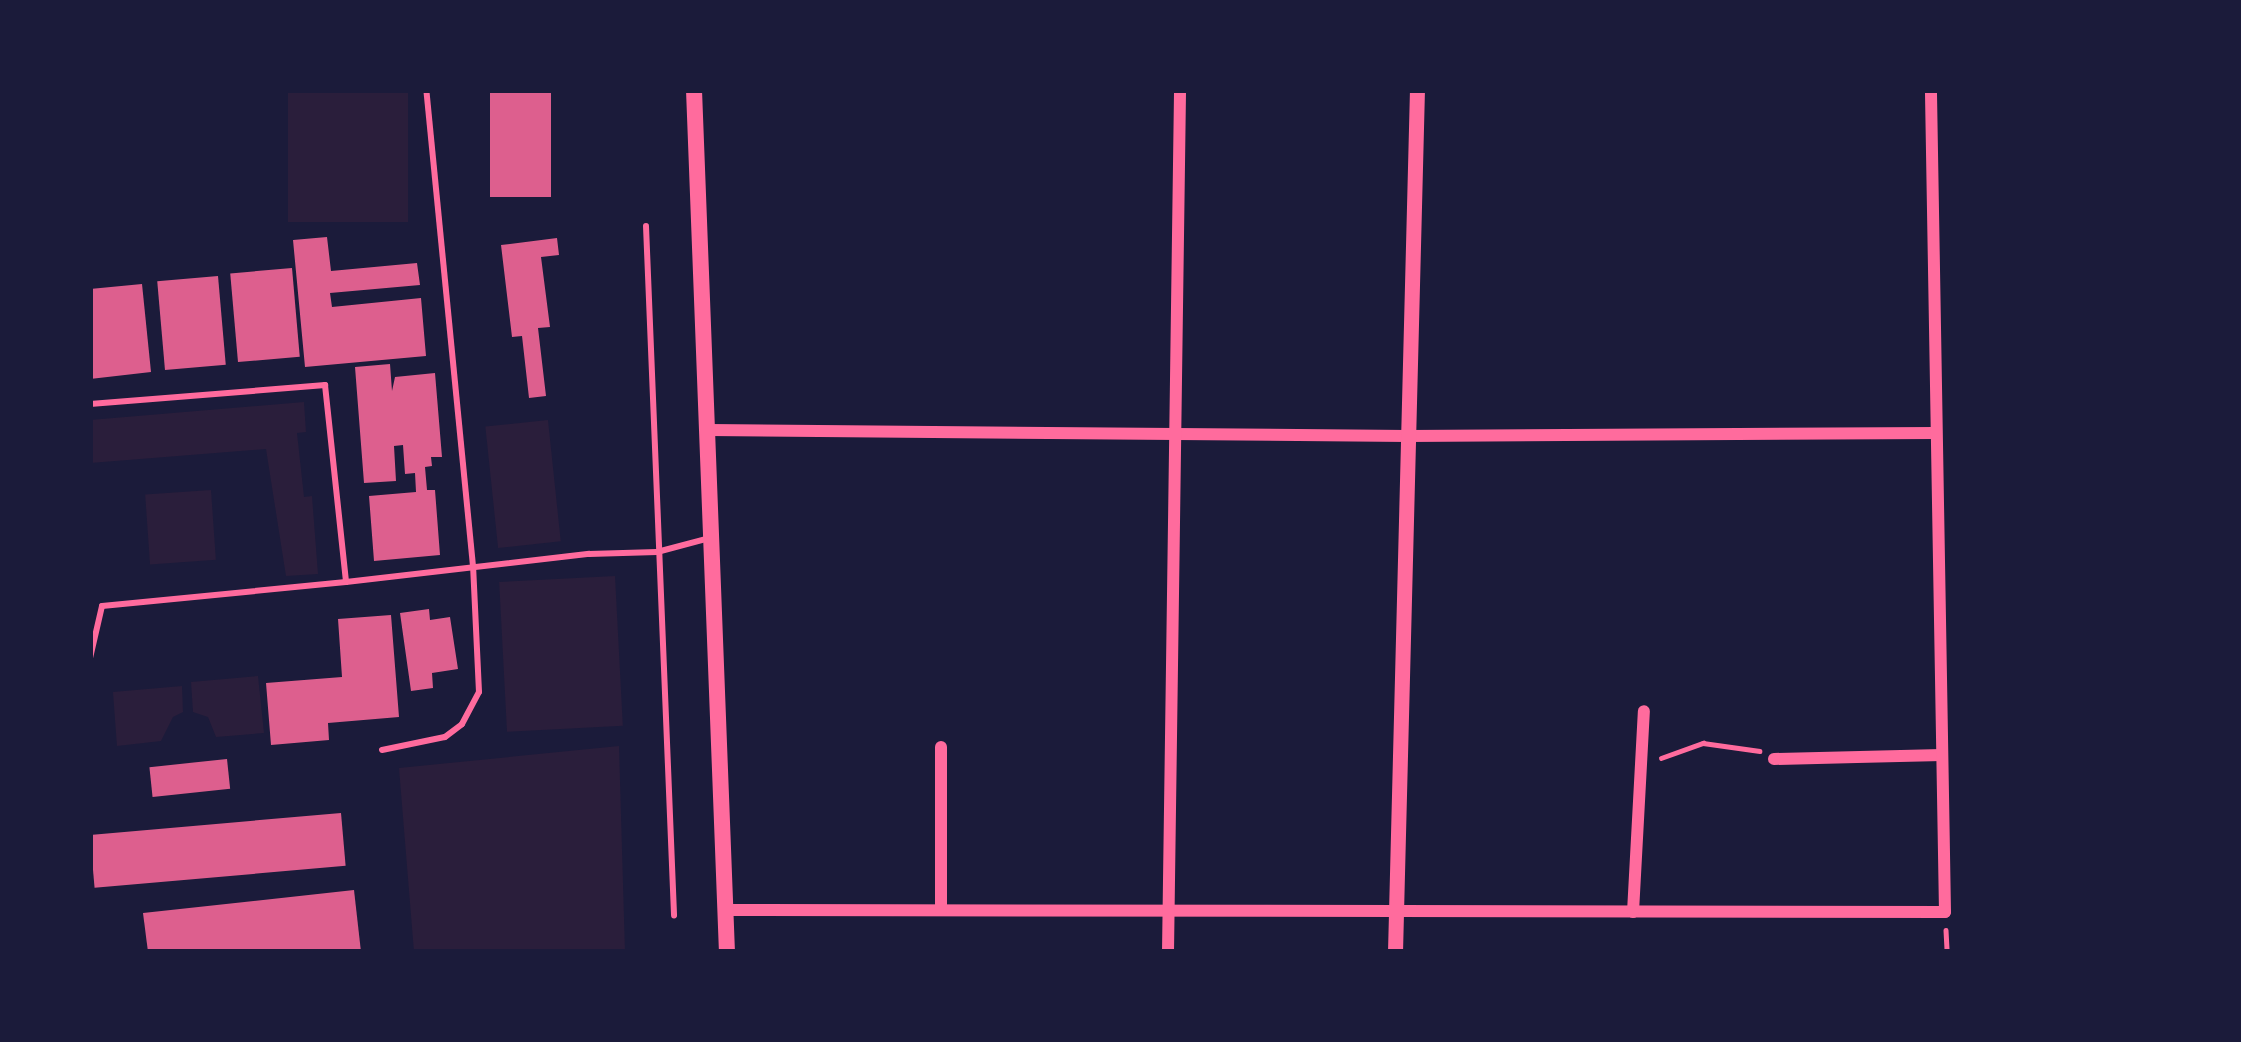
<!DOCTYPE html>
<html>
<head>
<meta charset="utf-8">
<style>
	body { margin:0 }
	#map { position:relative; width:2241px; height:1042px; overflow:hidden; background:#1b1b3a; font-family:Montserrat,sans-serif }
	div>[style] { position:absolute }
	.green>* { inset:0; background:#2a1e3b; transform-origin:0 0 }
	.building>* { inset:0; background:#dd5f8e; transform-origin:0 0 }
	.path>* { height:4.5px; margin:-2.25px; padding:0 2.25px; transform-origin:2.25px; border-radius:2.25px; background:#ff6b9d }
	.service>* { height:6px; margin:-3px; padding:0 3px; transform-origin:3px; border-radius:3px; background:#ff6b9d }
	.minor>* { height:12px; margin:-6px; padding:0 6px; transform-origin:6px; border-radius:6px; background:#ff6b9d }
	.tertiary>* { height:15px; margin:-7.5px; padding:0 7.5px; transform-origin:7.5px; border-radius:7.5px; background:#ff6b9d }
	.secondary>* { height:16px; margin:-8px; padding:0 8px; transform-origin:8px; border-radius:8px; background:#ff6b9d }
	span { translate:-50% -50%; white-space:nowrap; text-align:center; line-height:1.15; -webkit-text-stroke:9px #1b1b3a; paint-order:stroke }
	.frame { position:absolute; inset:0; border:93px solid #1b1b3a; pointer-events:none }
</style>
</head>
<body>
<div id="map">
	<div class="green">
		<i style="left:288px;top:90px;width:120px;height:132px"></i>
		<i style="clip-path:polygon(304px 402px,306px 432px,297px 433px,304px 497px,312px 496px,318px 574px,286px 576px,266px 449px,90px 463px,90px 420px)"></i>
		<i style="left:548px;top:420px;width:122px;height:63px;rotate:84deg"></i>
		<i style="left:211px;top:490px;width:70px;height:66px;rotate:86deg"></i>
		<i style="left:615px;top:576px;width:150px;height:116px;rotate:87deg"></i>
		<i style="clip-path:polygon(258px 676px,264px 733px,216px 737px,208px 717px,193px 712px,191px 682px)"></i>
		<i style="clip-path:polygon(182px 686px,183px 712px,173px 717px,161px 741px,117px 746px,113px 692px)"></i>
		<i style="clip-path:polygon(619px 746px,625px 952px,414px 952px,399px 768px)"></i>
	</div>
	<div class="building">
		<i style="left:490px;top:90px;width:61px;height:107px"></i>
		<i style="clip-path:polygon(327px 237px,331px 271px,417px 263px,420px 285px,330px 293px,332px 307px,421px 298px,426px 356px,305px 367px,293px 240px)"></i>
		<i style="clip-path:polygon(557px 238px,559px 255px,541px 257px,550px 327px,538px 328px,546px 396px,529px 398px,522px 336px,512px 337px,501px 245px)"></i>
		<i style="left:292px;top:268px;width:89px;height:62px;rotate:85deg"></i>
		<i style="left:218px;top:276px;width:89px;height:61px;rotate:85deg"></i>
		<i style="clip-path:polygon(142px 284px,151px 372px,90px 379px,90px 289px)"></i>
		<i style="clip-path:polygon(390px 364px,392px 391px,395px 377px,435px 373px,442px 457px,431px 457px,432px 466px,425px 467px,427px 490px,435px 490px,440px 555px,374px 561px,369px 496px,416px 492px,415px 473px,405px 474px,403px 445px,394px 446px,396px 481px,364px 483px,355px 367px)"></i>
		<i style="clip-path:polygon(429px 609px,430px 620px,450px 617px,458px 669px,432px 673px,433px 688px,411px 691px,400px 613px)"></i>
		<i style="clip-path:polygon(391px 615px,399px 717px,328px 723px,329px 740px,271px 745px,266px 683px,342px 677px,338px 619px)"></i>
		<i style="left:227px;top:759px;width:30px;height:78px;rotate:84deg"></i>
		<i style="left:341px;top:813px;width:53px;height:252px;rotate:85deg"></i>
		<i style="clip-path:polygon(354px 890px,361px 952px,148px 952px,143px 913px)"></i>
	</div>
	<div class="path">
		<i style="left:1661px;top:758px;width:45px;rotate:-19.7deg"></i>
		<i style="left:1703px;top:743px;width:57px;rotate:8.1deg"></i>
		<i style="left:1946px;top:930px;width:22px;rotate:87deg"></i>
	</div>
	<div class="service">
		<i style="left:646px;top:226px;width:690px;rotate:87.67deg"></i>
		<i style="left:90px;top:404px;width:236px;rotate:-4.6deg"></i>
		<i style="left:325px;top:385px;width:198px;rotate:83.9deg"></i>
		<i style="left:346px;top:582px;width:245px;rotate:-6.6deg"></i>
		<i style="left:589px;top:554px;width:68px;rotate:-1.7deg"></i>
		<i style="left:657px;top:552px;width:55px;rotate:-14.8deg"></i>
		<i style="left:90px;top:658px;width:53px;rotate:-77deg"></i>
		<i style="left:102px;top:606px;width:245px;rotate:-5.6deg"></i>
		<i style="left:382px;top:750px;width:64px;rotate:-11.7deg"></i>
		<i style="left:445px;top:737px;width:21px;rotate:-37deg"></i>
		<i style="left:462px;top:724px;width:36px;rotate:-62deg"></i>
		<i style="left:479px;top:692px;width:126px;rotate:-92.7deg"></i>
		<i style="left:473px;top:566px;width:478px;rotate:-95.6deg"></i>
	</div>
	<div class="minor">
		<i style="left:709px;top:430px;width:699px;rotate:0.49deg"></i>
		<i style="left:1408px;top:436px;width:528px;rotate:-0.33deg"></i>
		<i style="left:1774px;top:759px;width:168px;rotate:-1.4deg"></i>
		<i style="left:726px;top:910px;width:1219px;rotate:0.09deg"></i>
		<i style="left:1945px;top:912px;width:822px;rotate:-90.98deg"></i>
		<i style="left:941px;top:910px;width:163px;rotate:-90deg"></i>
		<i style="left:1633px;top:912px;width:201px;rotate:-86.9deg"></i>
		<i style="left:1168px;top:952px;width:862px;rotate:-89.2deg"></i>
	</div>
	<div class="tertiary">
		<i style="left:1395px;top:952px;width:862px;rotate:-88.54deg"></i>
	</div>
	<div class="secondary">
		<i style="left:694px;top:90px;width:863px;rotate:87.81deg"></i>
	</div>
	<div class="frame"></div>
</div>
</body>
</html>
